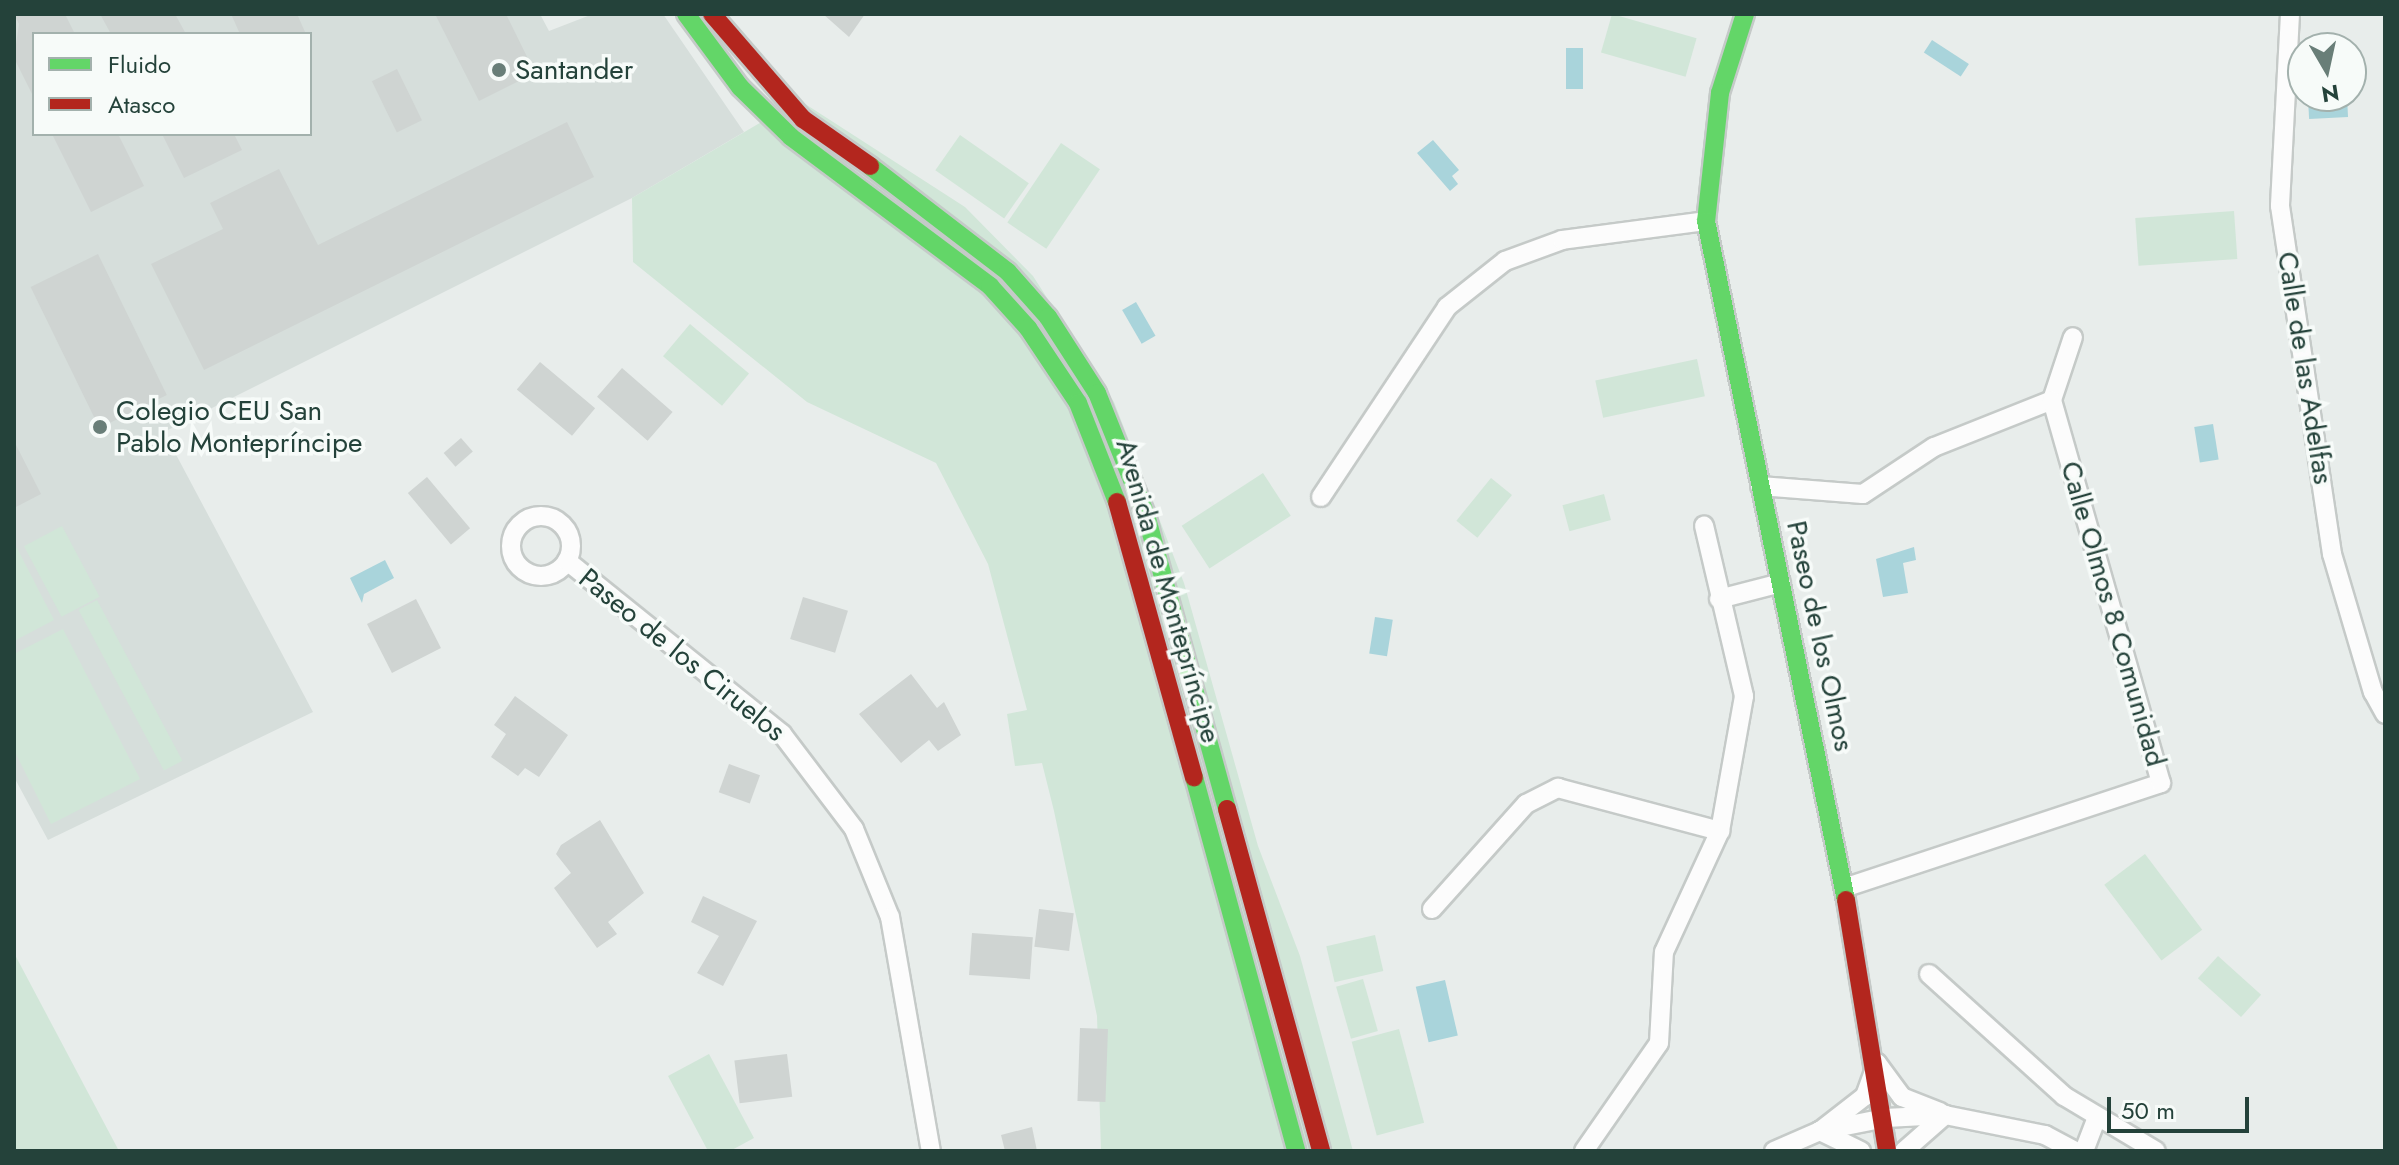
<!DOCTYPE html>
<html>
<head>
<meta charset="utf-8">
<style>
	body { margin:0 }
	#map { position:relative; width:2399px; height:1165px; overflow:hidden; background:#e8edeb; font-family:Jost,sans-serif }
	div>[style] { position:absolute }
	.built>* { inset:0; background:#d6dedb }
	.green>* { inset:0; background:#d1e6d8; transform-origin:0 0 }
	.water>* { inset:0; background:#a9d4db; transform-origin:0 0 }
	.building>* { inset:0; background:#cfd4d2; transform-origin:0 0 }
	.roads { filter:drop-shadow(2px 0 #c5cac8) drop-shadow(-2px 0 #c5cac8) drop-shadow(0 2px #c5cac8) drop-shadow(0 -2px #c5cac8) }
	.street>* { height:18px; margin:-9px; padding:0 9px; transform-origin:9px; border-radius:9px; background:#fcfcfc }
	.street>.ring { margin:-9px; padding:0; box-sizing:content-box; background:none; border:18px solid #fcfcfc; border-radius:50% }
	.fast>* { height:18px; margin:-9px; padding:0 9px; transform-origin:9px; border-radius:9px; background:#63d668 }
	.jam>* { height:18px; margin:-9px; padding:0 9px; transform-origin:9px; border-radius:9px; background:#b3261e }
	.dots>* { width:22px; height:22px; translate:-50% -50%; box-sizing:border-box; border:4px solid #f7fbf9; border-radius:50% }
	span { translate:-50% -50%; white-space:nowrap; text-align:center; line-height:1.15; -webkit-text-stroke:7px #f7fbf9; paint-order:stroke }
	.poi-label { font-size:28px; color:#24423a }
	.left { translate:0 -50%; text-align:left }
	.street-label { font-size:28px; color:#24423a }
	.frame { position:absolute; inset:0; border:16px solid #24423a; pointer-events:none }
	.legend { position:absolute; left:32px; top:32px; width:280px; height:104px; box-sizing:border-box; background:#f7fbf9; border:2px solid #a3b1ad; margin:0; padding:10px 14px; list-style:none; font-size:24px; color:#24423a }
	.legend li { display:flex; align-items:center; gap:16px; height:40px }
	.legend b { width:40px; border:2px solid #a3b1ad }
	.north { position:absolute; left:2287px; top:32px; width:80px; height:80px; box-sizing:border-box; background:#f7fbf9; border:2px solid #a3b1ad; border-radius:50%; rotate:171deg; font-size:22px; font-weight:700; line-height:32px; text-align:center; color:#24423a }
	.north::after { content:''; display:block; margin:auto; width:28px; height:36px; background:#697e78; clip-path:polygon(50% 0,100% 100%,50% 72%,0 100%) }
	.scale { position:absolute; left:2107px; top:1097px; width:142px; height:36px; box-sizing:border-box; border:4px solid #24423a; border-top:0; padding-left:10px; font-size:24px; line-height:28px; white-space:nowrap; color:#24423a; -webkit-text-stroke:6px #f7fbf9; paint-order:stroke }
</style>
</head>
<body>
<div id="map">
	<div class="built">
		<i style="clip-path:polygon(evenodd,14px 14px,540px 14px,549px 31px,593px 14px,663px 14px,744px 132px,632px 198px,164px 432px,313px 712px,48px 840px,14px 777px,14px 14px,34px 34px,310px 34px,310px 134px,34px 134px,34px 34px)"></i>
	</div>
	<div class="green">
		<i style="left:1612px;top:14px;width:88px;height:40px;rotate:16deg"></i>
		<i style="clip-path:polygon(799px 100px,965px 207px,1033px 276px,1114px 402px,1184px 583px,1258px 846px,1300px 956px,1353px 1151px,1101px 1151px,1097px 1016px,1054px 811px,1042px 763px,1015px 766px,1007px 714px,1027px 710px,988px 564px,936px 463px,807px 402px,633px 262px,632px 198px)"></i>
		<i style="left:960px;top:135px;width:84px;height:43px;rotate:35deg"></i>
		<i style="left:1061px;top:143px;width:47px;height:96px;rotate:34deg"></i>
		<i style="left:2234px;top:211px;width:48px;height:99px;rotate:86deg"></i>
		<i style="left:690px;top:324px;width:77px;height:42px;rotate:40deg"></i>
		<i style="left:1697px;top:359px;width:38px;height:104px;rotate:78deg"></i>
		<i style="left:1263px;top:473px;width:51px;height:97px;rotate:57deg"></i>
		<i style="left:1491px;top:478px;width:27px;height:55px;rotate:39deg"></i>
		<i style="left:1604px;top:494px;width:27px;height:43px;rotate:75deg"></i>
		<i style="left:62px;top:526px;width:80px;height:43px;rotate:62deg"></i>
		<i style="clip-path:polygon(17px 548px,54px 620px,16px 640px,14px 549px)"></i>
		<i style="left:97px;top:600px;width:182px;height:21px;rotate:62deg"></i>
		<i style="clip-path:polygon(63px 629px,140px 779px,51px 824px,14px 750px,14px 654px)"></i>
		<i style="left:2145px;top:854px;width:95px;height:51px;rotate:53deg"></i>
		<i style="left:1375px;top:935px;width:37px;height:50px;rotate:77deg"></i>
		<i style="clip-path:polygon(14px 953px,119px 1151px,14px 1151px)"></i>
		<i style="left:2218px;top:956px;width:58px;height:30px;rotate:42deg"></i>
		<i style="left:1363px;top:979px;width:54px;height:28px;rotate:74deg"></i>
		<i style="left:1399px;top:1029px;width:97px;height:49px;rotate:75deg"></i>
		<i style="clip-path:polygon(709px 1054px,754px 1138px,730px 1151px,708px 1151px,668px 1076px)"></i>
	</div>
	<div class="water">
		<i style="left:1932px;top:40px;width:44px;height:15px;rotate:33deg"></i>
		<i style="left:1566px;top:48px;width:17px;height:41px"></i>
		<i style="left:2347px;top:97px;width:20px;height:39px;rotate:87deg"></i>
		<i style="clip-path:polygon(1433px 140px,1459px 170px,1452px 176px,1458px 184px,1450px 191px,1417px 153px)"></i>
		<i style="left:1136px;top:302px;width:39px;height:16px;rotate:60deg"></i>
		<i style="left:2213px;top:424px;width:36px;height:19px;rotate:81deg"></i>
		<i style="clip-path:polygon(1914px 547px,1916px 560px,1903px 563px,1908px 593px,1883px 597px,1876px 559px)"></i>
		<i style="clip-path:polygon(385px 560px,394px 578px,364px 594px,362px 603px,350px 578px)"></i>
		<i style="left:1375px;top:617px;width:18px;height:37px;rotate:9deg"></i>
		<i style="left:1445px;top:980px;width:57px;height:30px;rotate:77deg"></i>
	</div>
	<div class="building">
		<i style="clip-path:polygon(14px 14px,65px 14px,75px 34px,34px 34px,34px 98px,14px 58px,19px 24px)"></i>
		<i style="clip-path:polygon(100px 14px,175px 14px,186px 34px,111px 34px)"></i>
		<i style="clip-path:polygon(231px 14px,297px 14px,306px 34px,240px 34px)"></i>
		<i style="clip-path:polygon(435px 14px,506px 14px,535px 73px,479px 101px)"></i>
		<i style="clip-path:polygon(823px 14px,865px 14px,849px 37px)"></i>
		<i style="left:397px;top:69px;width:57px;height:28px;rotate:64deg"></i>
		<i style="clip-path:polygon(567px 122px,594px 177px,204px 370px,151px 264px,223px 229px,210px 203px,279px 169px,318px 245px)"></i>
		<i style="clip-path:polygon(52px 134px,118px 134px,144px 186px,91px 212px)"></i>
		<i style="clip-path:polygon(162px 134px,234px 134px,242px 150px,184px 178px)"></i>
		<i style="left:98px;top:254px;width:157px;height:75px;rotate:64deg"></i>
		<i style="left:540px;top:362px;width:72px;height:36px;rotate:40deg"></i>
		<i style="left:622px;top:368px;width:67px;height:38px;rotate:41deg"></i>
		<i style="left:461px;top:438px;width:18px;height:23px;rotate:49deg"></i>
		<i style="clip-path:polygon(14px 441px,41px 494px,14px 508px)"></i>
		<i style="left:427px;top:477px;width:67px;height:25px;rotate:50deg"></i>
		<i style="left:803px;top:597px;width:47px;height:44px;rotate:17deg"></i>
		<i style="left:416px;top:599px;width:55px;height:55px;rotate:63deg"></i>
		<i style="clip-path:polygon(911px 674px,937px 708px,944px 702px,961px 735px,938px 751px,929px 740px,901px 763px,859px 714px)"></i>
		<i style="clip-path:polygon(515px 696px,568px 735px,539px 777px,525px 768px,518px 776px,491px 757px,506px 734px,494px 725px)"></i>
		<i style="left:729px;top:764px;width:33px;height:30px;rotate:20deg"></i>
		<i style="clip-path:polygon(600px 820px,644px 893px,608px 922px,617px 934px,597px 948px,554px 888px,571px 873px,556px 854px,561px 845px)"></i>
		<i style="clip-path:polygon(703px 896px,757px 921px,723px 986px,697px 973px,719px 936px,691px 922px)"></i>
		<i style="left:1039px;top:909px;width:35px;height:38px;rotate:7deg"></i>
		<i style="left:972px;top:933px;width:61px;height:42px;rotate:4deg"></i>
		<i style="left:1080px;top:1028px;width:28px;height:73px;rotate:2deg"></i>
		<i style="left:787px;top:1054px;width:43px;height:53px;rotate:83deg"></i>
		<i style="clip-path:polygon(1032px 1127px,1037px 1151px,1005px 1151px,1001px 1135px)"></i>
	</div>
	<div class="roads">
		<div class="street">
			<i style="left:2290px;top:14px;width:192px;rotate:93deg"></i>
			<i style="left:2280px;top:206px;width:352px;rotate:81.5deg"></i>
			<i style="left:2332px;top:554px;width:144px;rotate:73.5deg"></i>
			<i style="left:2373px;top:692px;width:25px;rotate:61deg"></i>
			<i style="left:1760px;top:486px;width:103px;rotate:4.4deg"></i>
			<i style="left:1863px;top:494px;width:85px;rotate:-33.5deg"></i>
			<i style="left:1934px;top:447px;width:127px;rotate:-21.7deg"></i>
			<i style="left:2052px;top:400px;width:66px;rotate:-71.6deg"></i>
			<i style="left:1321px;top:497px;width:228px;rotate:-56.4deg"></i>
			<i style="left:1447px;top:307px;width:74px;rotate:-38.4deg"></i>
			<i style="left:1505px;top:261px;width:61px;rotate:-20.2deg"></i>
			<i style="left:1562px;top:240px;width:145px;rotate:-7.5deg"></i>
			<i class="ring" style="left:511px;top:516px;width:42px;height:42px"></i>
			<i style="left:567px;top:561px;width:276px;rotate:38.8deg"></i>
			<i style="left:782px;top:734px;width:119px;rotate:52.8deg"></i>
			<i style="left:854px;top:829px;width:95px;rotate:67.8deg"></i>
			<i style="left:890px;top:917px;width:238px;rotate:80.1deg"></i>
			<i style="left:1719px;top:599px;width:64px;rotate:-14.5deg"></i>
			<i style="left:1844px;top:888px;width:334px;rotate:-18.3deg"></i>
			<i style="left:2161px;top:783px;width:398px;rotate:-105.9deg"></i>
			<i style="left:1432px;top:909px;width:141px;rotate:-48.2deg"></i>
			<i style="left:1526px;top:804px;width:36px;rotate:-27deg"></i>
			<i style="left:1558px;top:788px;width:168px;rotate:14.9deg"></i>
			<i style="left:1929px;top:974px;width:182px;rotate:42.1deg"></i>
			<i style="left:2064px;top:1096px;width:107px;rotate:30.9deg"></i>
			<i style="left:1584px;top:1151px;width:131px;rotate:-55.2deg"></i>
			<i style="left:1659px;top:1043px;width:91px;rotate:-86.9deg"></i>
			<i style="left:1664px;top:952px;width:133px;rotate:-65.2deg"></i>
			<i style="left:1720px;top:831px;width:137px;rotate:-79.9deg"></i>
			<i style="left:1744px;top:696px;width:175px;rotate:-103.2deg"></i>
			<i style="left:1774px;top:1151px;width:50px;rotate:-23.5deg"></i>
			<i style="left:1820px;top:1131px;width:66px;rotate:-11.3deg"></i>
			<i style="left:1885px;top:1118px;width:60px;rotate:-2.9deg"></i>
			<i style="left:1945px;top:1115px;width:102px;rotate:11.3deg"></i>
			<i style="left:2045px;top:1135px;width:34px;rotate:28deg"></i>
			<i style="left:1861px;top:1151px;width:46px;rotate:-154deg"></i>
			<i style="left:1820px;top:1131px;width:57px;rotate:-37.9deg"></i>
			<i style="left:1865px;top:1096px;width:35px;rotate:-70deg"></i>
			<i style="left:1877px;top:1063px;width:42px;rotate:53.7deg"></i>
			<i style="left:1902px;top:1097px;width:41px;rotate:21.5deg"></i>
			<i style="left:1904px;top:1151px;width:55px;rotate:-41.3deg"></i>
			<i style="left:2084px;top:1151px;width:36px;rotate:-69deg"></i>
		</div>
		<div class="fast">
			<i style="left:686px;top:14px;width:91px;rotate:53.5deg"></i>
			<i style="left:740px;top:87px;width:71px;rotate:44.4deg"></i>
			<i style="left:791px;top:137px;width:249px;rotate:36.8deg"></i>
			<i style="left:990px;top:286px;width:57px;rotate:47.9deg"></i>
			<i style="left:1028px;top:328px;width:90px;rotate:56.3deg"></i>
			<i style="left:1078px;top:403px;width:106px;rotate:68.5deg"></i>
			<i style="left:1745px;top:14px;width:83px;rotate:107.6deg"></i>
			<i style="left:1720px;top:93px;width:129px;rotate:96.2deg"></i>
			<i style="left:1706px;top:221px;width:693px;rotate:78.35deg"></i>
			<i style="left:870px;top:166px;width:174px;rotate:37.5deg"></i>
			<i style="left:1008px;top:272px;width:60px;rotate:48.4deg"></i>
			<i style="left:1048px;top:317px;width:90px;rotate:57.2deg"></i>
			<i style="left:1097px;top:393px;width:131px;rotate:68.1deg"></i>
			<i style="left:1146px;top:515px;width:305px;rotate:74.6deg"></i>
			<i style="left:1194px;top:777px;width:388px;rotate:74.7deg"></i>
		</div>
		<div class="jam">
			<i style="left:712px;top:14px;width:139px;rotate:49.1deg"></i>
			<i style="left:803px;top:119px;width:82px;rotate:35deg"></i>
			<i style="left:1117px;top:502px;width:286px;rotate:74.4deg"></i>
			<i style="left:1227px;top:809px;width:355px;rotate:74.6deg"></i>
			<i style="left:1846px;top:900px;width:254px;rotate:80.7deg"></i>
		</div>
	</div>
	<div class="dots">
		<i style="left:499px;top:70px;background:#697e78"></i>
		<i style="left:100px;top:427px;background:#697e78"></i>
	</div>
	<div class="poi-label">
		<span class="left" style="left:515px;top:70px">Santander</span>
		<span class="left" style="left:116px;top:427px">Colegio CEU San<br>Pablo Montepríncipe</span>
	</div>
	<div class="street-label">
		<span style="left:2305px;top:368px;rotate:81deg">Calle de las Adelfas</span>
		<span style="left:1168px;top:591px;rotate:74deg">Avenida de Montepríncipe</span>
		<span style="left:2113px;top:614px;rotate:74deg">Calle Olmos 8 Comunidad</span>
		<span style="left:1820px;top:636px;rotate:78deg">Paseo de los Olmos</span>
		<span style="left:682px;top:655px;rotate:39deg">Paseo de los Ciruelos</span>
	</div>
	<div class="frame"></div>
	<ul class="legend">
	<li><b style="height:10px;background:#63d668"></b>Fluido</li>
	<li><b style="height:10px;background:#b3261e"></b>Atasco</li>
	</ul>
	<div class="north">N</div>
	<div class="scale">50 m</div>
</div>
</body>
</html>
